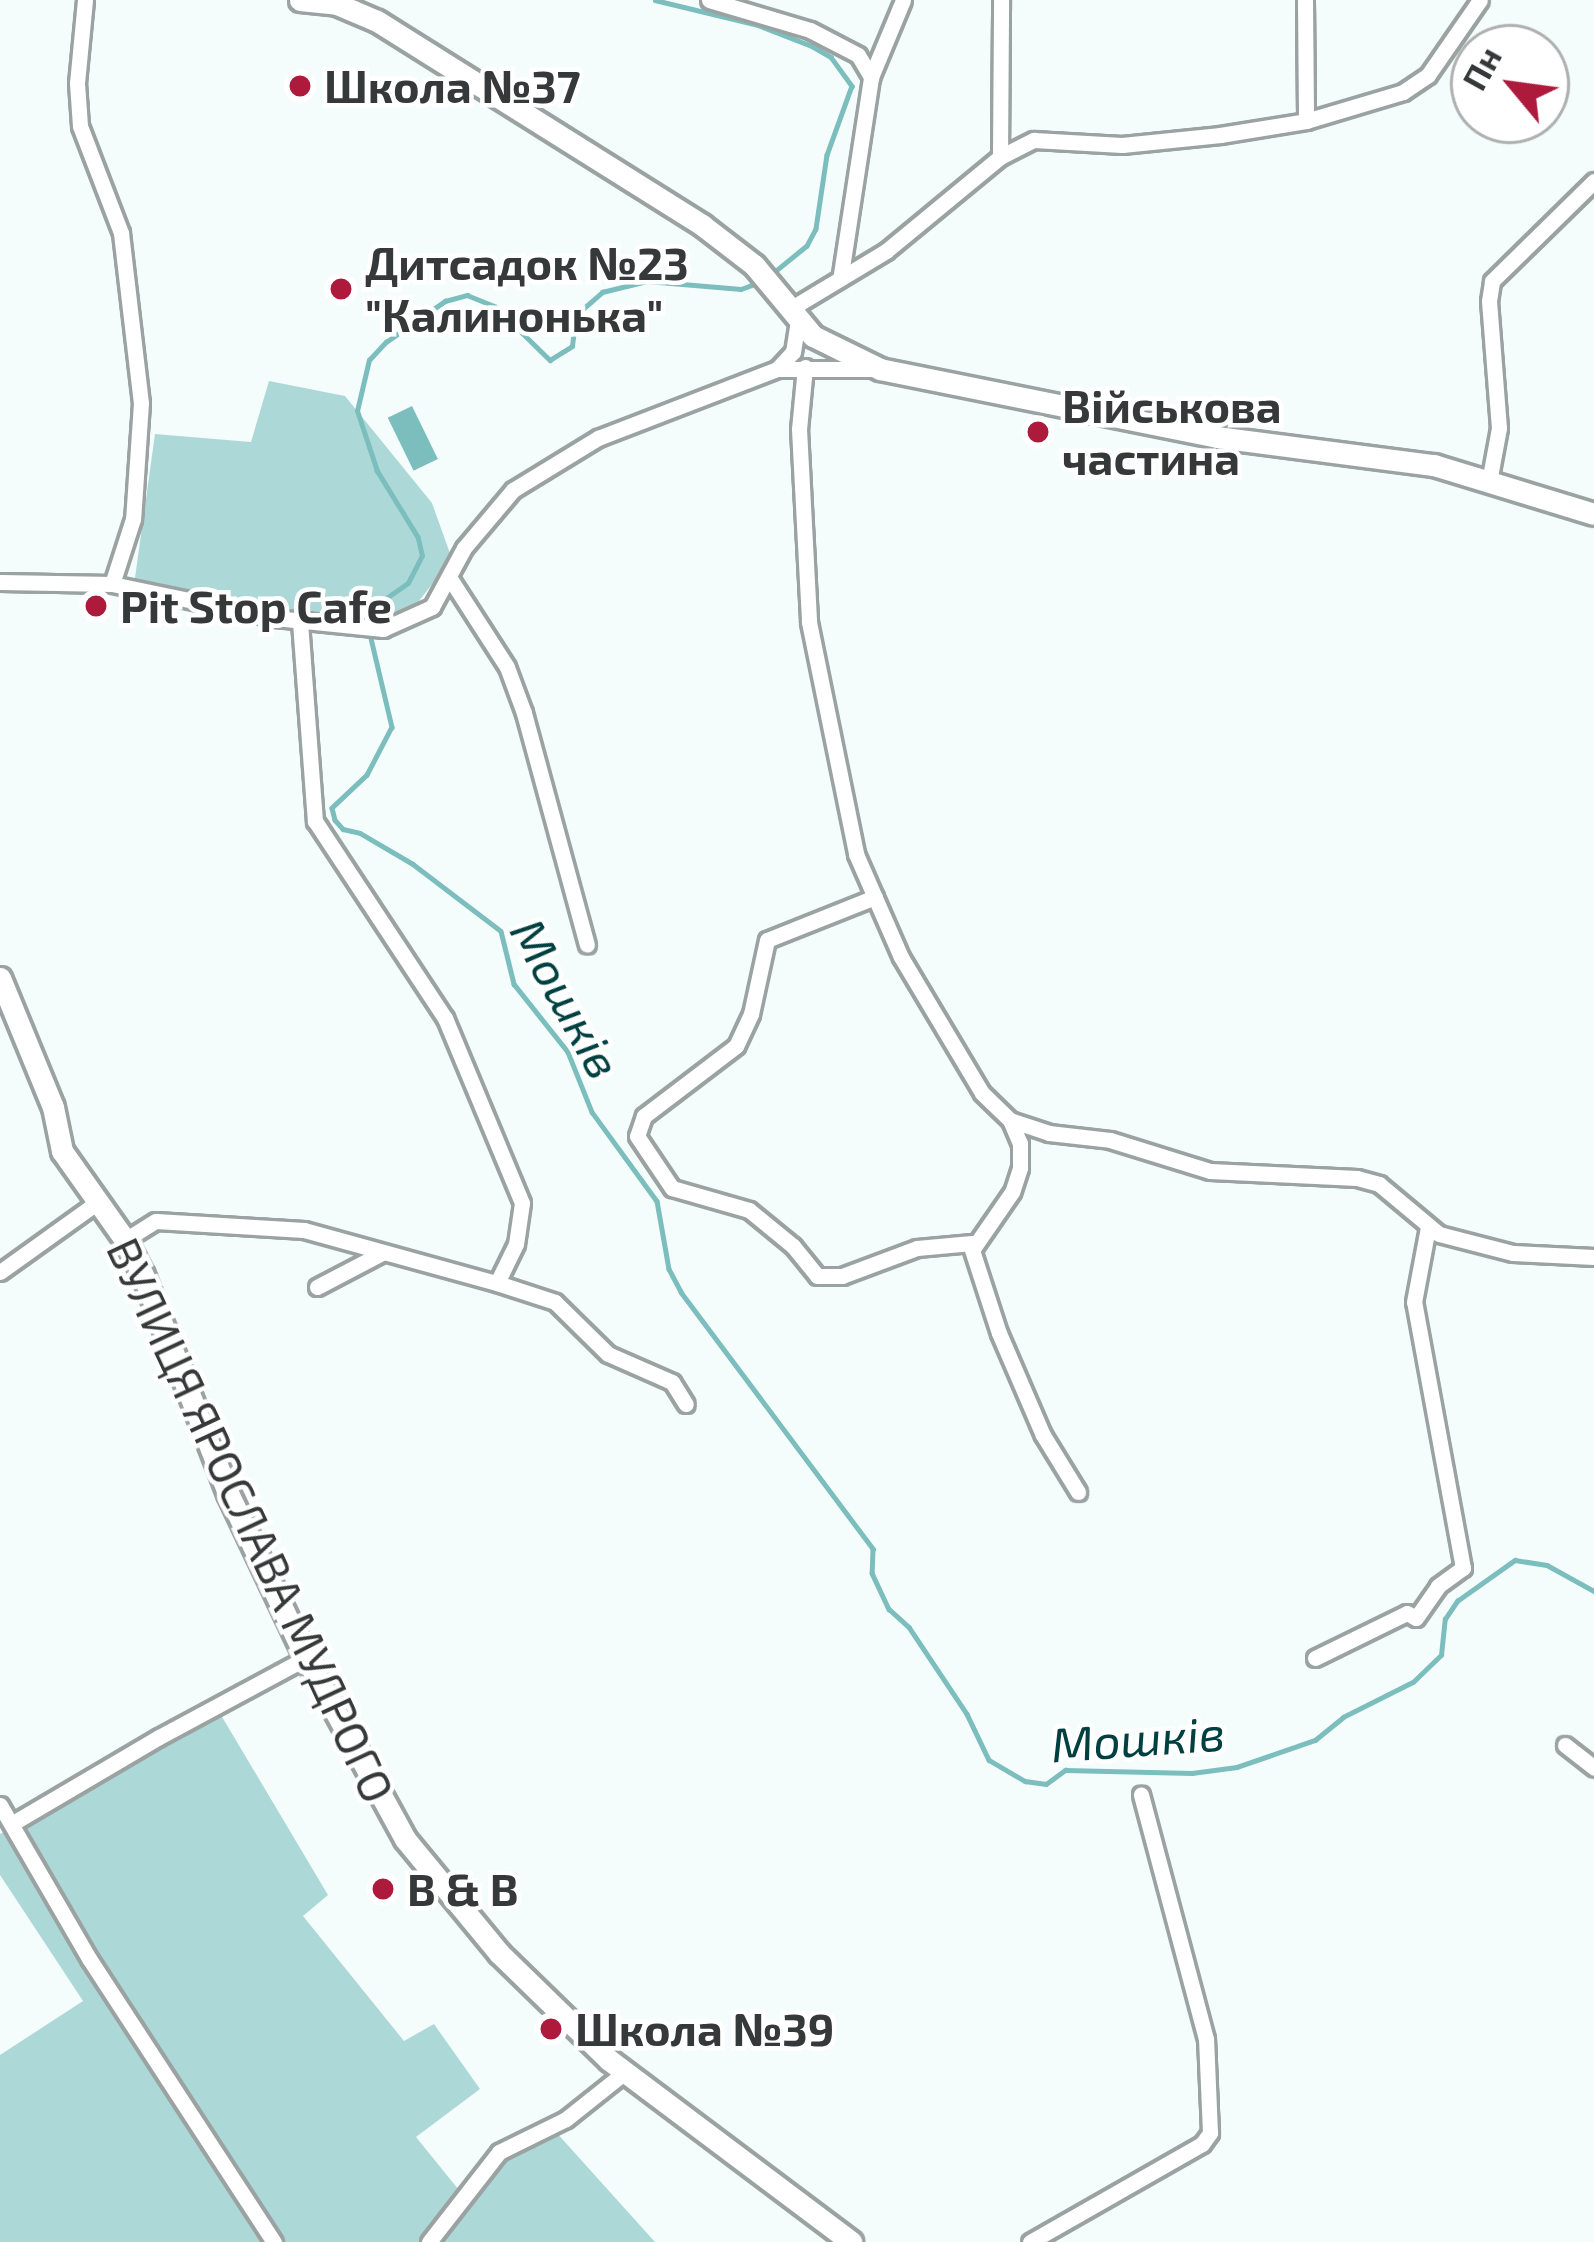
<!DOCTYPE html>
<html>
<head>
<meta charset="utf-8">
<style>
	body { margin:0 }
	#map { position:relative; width:1594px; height:2242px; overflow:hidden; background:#f5fdfc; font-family:"Exo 2",sans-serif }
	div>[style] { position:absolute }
	.green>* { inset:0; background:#acd9d8 }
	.water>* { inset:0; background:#7cbebe; transform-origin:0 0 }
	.stream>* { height:4.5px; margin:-2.25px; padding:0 2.25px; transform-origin:2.25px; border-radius:2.25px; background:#7cbebe }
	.roads { filter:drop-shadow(3px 0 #9ba2a2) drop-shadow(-3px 0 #9ba2a2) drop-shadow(0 3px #9ba2a2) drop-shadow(0 -3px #9ba2a2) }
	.minor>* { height:15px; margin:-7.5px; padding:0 7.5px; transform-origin:7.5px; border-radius:7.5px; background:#fff }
	.secondary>* { height:21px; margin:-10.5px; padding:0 10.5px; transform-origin:10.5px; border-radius:10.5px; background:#fff }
	.dots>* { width:33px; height:33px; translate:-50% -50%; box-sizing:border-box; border:6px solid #fff; border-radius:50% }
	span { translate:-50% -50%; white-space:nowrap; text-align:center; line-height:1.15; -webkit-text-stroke:9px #fff; paint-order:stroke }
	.poi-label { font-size:45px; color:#363939; font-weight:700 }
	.left { translate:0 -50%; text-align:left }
	.street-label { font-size:45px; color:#363939 }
	.water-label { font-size:48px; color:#004041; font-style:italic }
	.north { position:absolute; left:1450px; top:24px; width:120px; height:120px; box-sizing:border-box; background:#fff; border:3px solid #afb0b0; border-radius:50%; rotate:299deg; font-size:33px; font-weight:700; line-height:48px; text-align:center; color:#363939 }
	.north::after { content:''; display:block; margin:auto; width:42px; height:54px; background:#ae1a3c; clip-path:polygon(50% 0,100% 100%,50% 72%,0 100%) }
</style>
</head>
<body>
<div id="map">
	<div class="green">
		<i style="clip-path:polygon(269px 381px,345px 396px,432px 503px,452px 559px,411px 611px,301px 617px,134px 585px,155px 434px,251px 442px)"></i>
		<i style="clip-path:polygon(218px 1710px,328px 1895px,303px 1916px,404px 2041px,434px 2024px,480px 2089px,416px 2137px,467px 2200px,510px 2154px,555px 2131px,655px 2242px,0 2242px,0 2055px,83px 2001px,0 1875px,0 1834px)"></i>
	</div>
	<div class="water">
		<i style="left:412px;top:406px;width:59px;height:27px;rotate:64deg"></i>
	</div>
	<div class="stream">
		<i style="left:655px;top:0;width:106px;rotate:13.6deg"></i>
		<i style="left:758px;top:25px;width:58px;rotate:21.3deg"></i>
		<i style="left:812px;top:46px;width:22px;rotate:30deg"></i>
		<i style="left:831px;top:57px;width:36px;rotate:54deg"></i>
		<i style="left:852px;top:86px;width:73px;rotate:109.9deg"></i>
		<i style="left:827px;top:155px;width:75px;rotate:98.5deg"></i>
		<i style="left:816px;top:229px;width:19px;rotate:118deg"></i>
		<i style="left:807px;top:246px;width:48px;rotate:141deg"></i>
		<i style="left:371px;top:623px;width:17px;rotate:-77deg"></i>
		<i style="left:375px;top:606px;width:40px;rotate:-34.9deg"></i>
		<i style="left:408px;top:583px;width:30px;rotate:-63deg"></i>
		<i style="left:422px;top:556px;width:18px;rotate:-103deg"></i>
		<i style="left:418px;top:538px;width:79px;rotate:-121.5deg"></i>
		<i style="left:377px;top:471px;width:63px;rotate:-108.4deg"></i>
		<i style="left:357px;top:411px;width:52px;rotate:-76.8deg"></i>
		<i style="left:369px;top:360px;width:25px;rotate:-47deg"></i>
		<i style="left:386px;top:342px;width:72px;rotate:-34.8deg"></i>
		<i style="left:445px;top:301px;width:23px;rotate:-15deg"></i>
		<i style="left:467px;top:295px;width:31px;rotate:22deg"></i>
		<i style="left:496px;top:307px;width:76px;rotate:44.5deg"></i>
		<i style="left:550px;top:360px;width:26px;rotate:-32deg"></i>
		<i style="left:572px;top:346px;width:31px;rotate:-83deg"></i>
		<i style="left:576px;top:315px;width:35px;rotate:-41deg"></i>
		<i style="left:602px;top:292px;width:46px;rotate:-13.7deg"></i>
		<i style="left:647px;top:281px;width:94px;rotate:4.9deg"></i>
		<i style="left:741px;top:289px;width:20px;rotate:-20deg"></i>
		<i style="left:370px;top:634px;width:96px;rotate:76.7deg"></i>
		<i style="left:392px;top:727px;width:54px;rotate:117.5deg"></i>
		<i style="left:367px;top:775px;width:48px;rotate:136.7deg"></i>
		<i style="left:332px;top:808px;width:12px;rotate:76deg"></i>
		<i style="left:335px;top:820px;width:12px;rotate:48deg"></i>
		<i style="left:343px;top:829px;width:17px;rotate:13deg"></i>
		<i style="left:360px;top:833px;width:61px;rotate:30.3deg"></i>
		<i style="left:413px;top:864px;width:111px;rotate:37.3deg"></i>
		<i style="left:501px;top:931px;width:55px;rotate:76.2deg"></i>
		<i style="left:514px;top:984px;width:87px;rotate:51.5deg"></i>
		<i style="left:568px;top:1052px;width:65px;rotate:68.2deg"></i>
		<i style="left:592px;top:1112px;width:110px;rotate:53.9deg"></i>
		<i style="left:657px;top:1201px;width:69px;rotate:80deg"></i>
		<i style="left:669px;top:1269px;width:26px;rotate:62deg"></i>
		<i style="left:681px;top:1292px;width:321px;rotate:53.2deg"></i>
		<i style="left:873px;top:1549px;width:24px;rotate:92deg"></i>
		<i style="left:872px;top:1573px;width:40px;rotate:65deg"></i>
		<i style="left:889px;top:1609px;width:27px;rotate:42deg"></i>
		<i style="left:909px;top:1627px;width:105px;rotate:56.3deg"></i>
		<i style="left:967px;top:1714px;width:51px;rotate:64.4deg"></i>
		<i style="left:989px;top:1760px;width:42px;rotate:30.3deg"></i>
		<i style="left:1025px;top:1781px;width:21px;rotate:8deg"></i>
		<i style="left:1046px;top:1784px;width:24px;rotate:-36deg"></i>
		<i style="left:1065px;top:1770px;width:127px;rotate:1.4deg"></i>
		<i style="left:1192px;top:1773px;width:45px;rotate:-7.6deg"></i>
		<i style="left:1237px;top:1767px;width:83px;rotate:-19.1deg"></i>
		<i style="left:1315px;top:1740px;width:36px;rotate:-39deg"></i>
		<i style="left:1343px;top:1717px;width:78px;rotate:-26.6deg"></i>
		<i style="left:1413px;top:1682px;width:39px;rotate:-44deg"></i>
		<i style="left:1441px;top:1655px;width:36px;rotate:-84deg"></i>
		<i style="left:1445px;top:1619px;width:22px;rotate:-56deg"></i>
		<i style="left:1457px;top:1601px;width:71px;rotate:-35.3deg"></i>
		<i style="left:1515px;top:1560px;width:32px;rotate:9deg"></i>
		<i style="left:1547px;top:1565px;width:54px;rotate:29deg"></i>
	</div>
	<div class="roads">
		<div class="minor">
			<i style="left:85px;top:0;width:83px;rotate:95.5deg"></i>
			<i style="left:77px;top:83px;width:43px;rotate:86deg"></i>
			<i style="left:80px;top:126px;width:115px;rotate:69deg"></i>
			<i style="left:121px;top:233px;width:171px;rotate:83.3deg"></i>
			<i style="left:141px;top:403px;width:116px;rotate:93.9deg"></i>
			<i style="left:133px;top:519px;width:68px;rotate:107.9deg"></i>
			<i style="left:709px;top:0;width:105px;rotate:16.5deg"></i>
			<i style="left:810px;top:30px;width:54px;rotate:27.5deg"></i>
			<i style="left:858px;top:55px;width:26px;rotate:59deg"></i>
			<i style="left:1305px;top:0;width:121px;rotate:89.5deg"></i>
			<i style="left:1000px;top:157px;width:157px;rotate:-89.6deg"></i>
			<i style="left:841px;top:274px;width:199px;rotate:-81.3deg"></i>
			<i style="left:871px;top:77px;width:83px;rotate:-67.4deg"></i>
			<i style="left:790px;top:309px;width:112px;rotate:-31.1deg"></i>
			<i style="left:886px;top:251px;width:148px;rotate:-39.5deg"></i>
			<i style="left:1000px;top:157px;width:38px;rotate:-27deg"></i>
			<i style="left:1034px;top:140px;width:88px;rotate:3.3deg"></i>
			<i style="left:1122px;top:145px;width:99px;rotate:-5.8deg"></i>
			<i style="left:1220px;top:135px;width:87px;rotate:-9.2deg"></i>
			<i style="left:1306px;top:121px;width:101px;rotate:-16.6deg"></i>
			<i style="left:1403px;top:92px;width:30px;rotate:-34deg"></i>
			<i style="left:1428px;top:75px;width:91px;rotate:-55.3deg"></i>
			<i style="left:805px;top:367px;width:62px;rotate:95.5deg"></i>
			<i style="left:799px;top:429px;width:193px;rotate:87deg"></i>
			<i style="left:809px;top:622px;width:237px;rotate:78.5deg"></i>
			<i style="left:856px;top:854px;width:112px;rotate:66.4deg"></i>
			<i style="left:901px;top:957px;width:158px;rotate:59.2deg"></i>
			<i style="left:982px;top:1093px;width:39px;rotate:44deg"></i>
			<i style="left:1010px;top:1120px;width:41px;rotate:18.4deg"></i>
			<i style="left:1049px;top:1133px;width:61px;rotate:6.5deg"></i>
			<i style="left:1110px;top:1140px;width:105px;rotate:17.2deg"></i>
			<i style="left:1210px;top:1171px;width:147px;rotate:2.7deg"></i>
			<i style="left:1357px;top:1178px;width:23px;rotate:15deg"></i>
			<i style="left:1379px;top:1184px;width:78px;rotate:39.8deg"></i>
			<i style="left:1439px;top:1234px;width:76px;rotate:14.4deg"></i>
			<i style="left:1513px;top:1253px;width:81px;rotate:2.8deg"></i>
			<i style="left:777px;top:369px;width:23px;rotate:-47deg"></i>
			<i style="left:793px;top:352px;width:30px;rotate:-81deg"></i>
			<i style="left:1489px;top:482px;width:55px;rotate:-79.5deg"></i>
			<i style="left:1499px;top:428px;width:127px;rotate:-94.5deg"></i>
			<i style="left:1489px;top:301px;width:20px;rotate:-81deg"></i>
			<i style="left:1492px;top:281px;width:143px;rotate:-44.4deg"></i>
			<i style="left:451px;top:580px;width:103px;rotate:57.2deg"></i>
			<i style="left:507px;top:667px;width:49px;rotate:69.7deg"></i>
			<i style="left:524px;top:713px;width:240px;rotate:74.8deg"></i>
			<i style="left:0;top:582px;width:112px;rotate:1deg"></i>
			<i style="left:112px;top:584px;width:167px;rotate:11.8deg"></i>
			<i style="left:275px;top:618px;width:109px;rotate:5.8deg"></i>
			<i style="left:383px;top:629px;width:54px;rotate:-24.2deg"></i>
			<i style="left:432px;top:607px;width:67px;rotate:-61.5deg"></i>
			<i style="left:464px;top:548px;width:76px;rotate:-49.8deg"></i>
			<i style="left:513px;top:490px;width:100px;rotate:-31.5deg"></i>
			<i style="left:598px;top:438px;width:192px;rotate:-21.1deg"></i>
			<i style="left:777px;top:369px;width:98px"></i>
			<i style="left:300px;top:622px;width:200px;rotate:85.7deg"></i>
			<i style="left:315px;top:821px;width:236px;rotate:56.6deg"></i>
			<i style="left:445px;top:1018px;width:200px;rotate:67.4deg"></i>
			<i style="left:522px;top:1203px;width:41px;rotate:98.3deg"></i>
			<i style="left:516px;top:1244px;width:43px;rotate:116deg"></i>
			<i style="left:875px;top:897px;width:116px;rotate:158.3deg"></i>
			<i style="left:767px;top:940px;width:76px;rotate:102.2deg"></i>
			<i style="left:751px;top:1014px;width:35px;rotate:115deg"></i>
			<i style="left:736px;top:1046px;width:116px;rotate:142.7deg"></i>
			<i style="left:644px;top:1116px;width:21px;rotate:109deg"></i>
			<i style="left:637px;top:1136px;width:63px;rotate:56.1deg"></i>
			<i style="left:672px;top:1188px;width:80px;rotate:15.9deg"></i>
			<i style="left:749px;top:1210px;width:57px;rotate:39.3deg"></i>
			<i style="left:793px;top:1246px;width:38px;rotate:51deg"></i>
			<i style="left:817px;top:1276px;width:25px"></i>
			<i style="left:842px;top:1276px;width:80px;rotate:-20.5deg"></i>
			<i style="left:917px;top:1248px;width:55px;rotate:-5.2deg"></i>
			<i style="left:1010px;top:1120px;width:25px;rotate:67deg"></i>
			<i style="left:1020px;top:1143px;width:25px;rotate:90deg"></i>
			<i style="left:1020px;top:1168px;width:25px;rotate:108deg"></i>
			<i style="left:1012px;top:1192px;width:70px;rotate:124.6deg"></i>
			<i style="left:972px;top:1250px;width:87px;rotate:72deg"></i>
			<i style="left:999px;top:1333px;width:111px;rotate:66.7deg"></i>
			<i style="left:1043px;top:1435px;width:67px;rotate:58.4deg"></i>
			<i style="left:125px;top:1240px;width:36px;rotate:-32deg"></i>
			<i style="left:156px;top:1221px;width:148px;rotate:3.5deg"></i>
			<i style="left:304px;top:1230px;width:200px;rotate:15.4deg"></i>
			<i style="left:497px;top:1283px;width:61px;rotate:18.1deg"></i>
			<i style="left:555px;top:1302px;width:74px;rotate:44.5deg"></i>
			<i style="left:608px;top:1354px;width:70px;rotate:23.6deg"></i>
			<i style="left:672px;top:1382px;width:26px;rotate:58deg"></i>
			<i style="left:0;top:1272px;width:117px;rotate:-35.6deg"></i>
			<i style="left:317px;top:1287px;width:73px;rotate:-27.6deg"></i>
			<i style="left:1315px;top:1658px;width:102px;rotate:-26.1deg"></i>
			<i style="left:1407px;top:1613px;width:10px;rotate:29deg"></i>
			<i style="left:1416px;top:1618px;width:39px;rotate:-55deg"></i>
			<i style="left:1438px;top:1586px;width:31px;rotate:-36deg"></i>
			<i style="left:1463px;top:1568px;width:270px;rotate:-100.4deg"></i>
			<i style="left:1414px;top:1302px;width:76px;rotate:-79.4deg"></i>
			<i style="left:1565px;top:1745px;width:37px;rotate:38deg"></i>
			<i style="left:0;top:1805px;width:179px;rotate:59.9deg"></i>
			<i style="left:90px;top:1960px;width:337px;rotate:56.9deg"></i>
			<i style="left:13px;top:1823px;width:169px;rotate:-30.5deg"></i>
			<i style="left:159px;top:1737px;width:167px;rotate:-28.3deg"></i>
			<i style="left:429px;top:2242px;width:114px;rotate:-52.1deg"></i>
			<i style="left:499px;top:2152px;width:75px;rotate:-26.2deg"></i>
			<i style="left:566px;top:2119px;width:75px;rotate:-38.5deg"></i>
			<i style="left:1030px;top:2242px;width:198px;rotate:-29.7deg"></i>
			<i style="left:1202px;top:2144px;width:14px;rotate:-54deg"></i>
			<i style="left:1210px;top:2133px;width:94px;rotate:-92.4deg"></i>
			<i style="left:1206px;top:2039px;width:253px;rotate:-104.9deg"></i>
		</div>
		<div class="secondary">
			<i style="left:300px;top:0;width:37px;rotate:6deg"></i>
			<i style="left:337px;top:4px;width:43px;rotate:23deg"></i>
			<i style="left:377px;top:21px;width:384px;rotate:32.1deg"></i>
			<i style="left:702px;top:225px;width:66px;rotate:37.6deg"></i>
			<i style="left:754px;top:265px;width:92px;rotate:50.3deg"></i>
			<i style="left:813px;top:336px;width:75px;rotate:26.2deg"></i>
			<i style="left:880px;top:369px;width:344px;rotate:11.4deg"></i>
			<i style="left:1217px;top:437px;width:219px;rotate:7.4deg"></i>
			<i style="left:1434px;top:465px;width:167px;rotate:17deg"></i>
			<i style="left:0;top:978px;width:139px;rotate:67.7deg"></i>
			<i style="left:53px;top:1107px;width:45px;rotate:78.4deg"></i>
			<i style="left:62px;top:1151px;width:109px;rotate:54.7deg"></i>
			<i style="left:125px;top:1240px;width:39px;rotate:63deg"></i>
			<i style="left:143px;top:1275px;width:234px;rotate:68.7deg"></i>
			<i style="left:228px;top:1493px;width:183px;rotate:64.7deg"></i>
			<i style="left:306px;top:1658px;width:206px;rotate:61.3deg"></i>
			<i style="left:405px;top:1839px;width:148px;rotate:50.5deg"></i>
			<i style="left:499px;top:1953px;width:153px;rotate:44.2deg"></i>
			<i style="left:609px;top:2060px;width:303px;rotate:36.9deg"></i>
		</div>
	</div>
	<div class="dots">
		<i style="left:300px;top:86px;background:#ae1a3c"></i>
		<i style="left:341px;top:289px;background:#ae1a3c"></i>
		<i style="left:1038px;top:432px;background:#ae1a3c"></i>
		<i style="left:96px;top:606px;background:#ae1a3c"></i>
		<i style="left:383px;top:1889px;background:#ae1a3c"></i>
		<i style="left:551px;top:2029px;background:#ae1a3c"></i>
	</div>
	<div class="poi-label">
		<span class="left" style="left:324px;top:86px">Школа №37</span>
		<span class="left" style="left:365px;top:289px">Дитсадок №23<br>"Калинонька"</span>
		<span class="left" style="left:1062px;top:432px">Військова<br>частина</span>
		<span class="left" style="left:120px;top:606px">Pit Stop Cafe</span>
		<span class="left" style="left:407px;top:1889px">B &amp; B</span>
		<span class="left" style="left:575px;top:2029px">Школа №39</span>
	</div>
	<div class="street-label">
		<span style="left:251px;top:1520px;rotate:65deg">ВУЛИЦЯ ЯРОСЛАВА МУДРОГО</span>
	</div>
	<div class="water-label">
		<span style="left:567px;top:998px;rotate:61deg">Мошків</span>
		<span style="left:1138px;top:1738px;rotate:-4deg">Мошків</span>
	</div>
	<div class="north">Пн</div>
</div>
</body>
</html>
